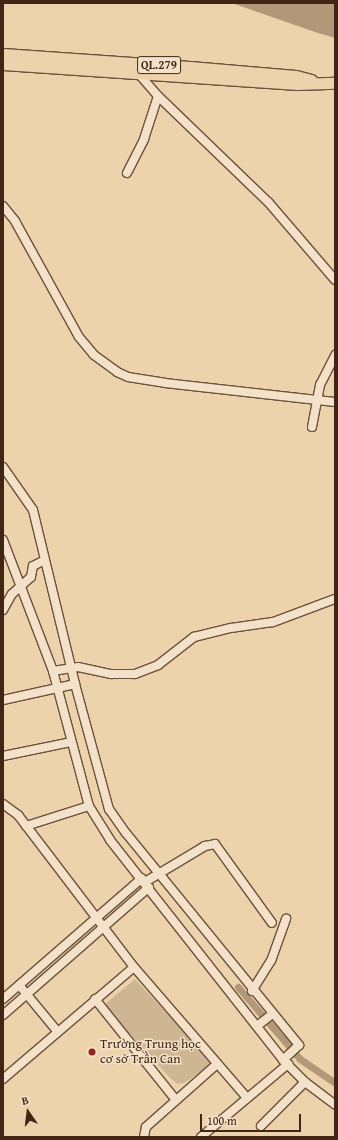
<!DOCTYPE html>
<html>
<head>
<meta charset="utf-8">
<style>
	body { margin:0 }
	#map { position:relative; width:338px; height:1140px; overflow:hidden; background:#ecd3ac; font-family:"Gentium Book Plus",serif }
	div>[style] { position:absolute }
	.green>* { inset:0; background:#cfb692 }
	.water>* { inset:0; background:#b29879 }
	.canal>* { height:7px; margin:-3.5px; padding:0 3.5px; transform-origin:3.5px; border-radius:3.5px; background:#b29879 }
	.roads { filter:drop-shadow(1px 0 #6c513b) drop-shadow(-1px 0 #6c513b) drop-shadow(0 1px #6c513b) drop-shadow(0 -1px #6c513b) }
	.minor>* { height:8px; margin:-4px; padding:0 4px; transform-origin:4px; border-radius:4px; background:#f3e2c9 }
	.highway>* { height:11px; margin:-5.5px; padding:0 5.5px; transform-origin:5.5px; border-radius:5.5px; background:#ecd3ac }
	.dots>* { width:11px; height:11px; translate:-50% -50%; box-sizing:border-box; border:2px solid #f3e2c9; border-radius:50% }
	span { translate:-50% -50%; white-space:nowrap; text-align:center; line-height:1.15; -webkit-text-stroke:3px #f3e2c9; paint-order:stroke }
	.shield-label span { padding:1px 3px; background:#f3e2c9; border:1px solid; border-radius:3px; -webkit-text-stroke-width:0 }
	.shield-label { font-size:12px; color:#412615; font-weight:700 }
	.poi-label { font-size:13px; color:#412615 }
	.left { translate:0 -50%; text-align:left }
	.frame { position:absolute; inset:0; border:4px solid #412615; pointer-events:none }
	.north { position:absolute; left:8px; top:1092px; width:40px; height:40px; -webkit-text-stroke:3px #f3e2c9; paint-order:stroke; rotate:346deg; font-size:11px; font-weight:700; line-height:16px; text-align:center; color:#412615 }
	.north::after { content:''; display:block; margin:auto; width:14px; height:18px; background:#412615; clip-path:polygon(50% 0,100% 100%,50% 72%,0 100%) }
	.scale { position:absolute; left:200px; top:1114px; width:101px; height:18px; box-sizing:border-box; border:2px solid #412615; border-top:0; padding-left:5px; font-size:12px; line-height:14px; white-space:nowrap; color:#412615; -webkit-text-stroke:3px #f3e2c9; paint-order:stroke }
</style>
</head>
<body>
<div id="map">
	<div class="green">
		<i style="clip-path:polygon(135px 979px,213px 1063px,184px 1083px,177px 1084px,169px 1077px,104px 1005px)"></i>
	</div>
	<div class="water">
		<i style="clip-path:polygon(232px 3px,335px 3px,335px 38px,315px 32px)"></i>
	</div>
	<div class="canal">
		<i style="left:238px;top:987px;width:95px;rotate:49.3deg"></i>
		<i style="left:300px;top:1059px;width:42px;rotate:34.4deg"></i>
	</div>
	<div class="roads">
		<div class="minor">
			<i style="left:138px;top:73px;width:30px;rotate:49deg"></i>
			<i style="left:158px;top:96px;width:154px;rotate:43.9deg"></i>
			<i style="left:269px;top:203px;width:101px;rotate:49.4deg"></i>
			<i style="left:127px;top:173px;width:38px;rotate:-63deg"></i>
			<i style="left:144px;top:139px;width:45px;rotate:-72deg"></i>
			<i style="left:3px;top:206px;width:19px;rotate:51deg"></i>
			<i style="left:15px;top:221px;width:132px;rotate:61.1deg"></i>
			<i style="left:79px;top:337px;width:23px;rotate:50deg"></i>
			<i style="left:94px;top:355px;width:29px;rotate:36deg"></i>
			<i style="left:117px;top:372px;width:12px;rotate:24deg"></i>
			<i style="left:128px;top:377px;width:37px;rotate:9deg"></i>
			<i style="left:165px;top:383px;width:171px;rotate:6.4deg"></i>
			<i style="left:312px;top:427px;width:43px;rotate:-79.2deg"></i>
			<i style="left:320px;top:385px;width:34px;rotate:-63deg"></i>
			<i style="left:3px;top:467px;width:52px;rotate:55.1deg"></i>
			<i style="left:33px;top:510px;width:179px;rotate:76.4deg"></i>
			<i style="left:75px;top:684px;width:130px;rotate:74.8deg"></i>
			<i style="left:109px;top:809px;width:29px;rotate:55deg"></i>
			<i style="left:126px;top:833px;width:274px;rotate:50.8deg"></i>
			<i style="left:299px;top:1045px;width:22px;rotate:137deg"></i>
			<i style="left:3px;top:540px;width:140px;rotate:69.1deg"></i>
			<i style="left:53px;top:671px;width:140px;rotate:75.1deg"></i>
			<i style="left:89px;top:806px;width:40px;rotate:58deg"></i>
			<i style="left:110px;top:840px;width:280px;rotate:51.8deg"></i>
			<i style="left:283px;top:1060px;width:31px;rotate:45deg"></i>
			<i style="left:305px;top:1082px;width:38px;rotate:37deg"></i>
			<i style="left:3px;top:610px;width:18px;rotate:-61deg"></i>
			<i style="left:12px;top:594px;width:25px;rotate:-42deg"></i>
			<i style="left:31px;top:577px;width:11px;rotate:-80deg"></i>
			<i style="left:33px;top:566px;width:11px;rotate:-27deg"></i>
			<i style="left:53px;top:671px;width:25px;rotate:-9deg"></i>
			<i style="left:78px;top:667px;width:34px;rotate:12deg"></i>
			<i style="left:111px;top:674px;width:24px"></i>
			<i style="left:135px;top:674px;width:25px;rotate:-21deg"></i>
			<i style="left:158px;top:665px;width:46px;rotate:-37.9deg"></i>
			<i style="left:194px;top:637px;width:38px;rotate:-14deg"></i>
			<i style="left:231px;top:628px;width:42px;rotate:-8.1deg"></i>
			<i style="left:273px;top:622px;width:66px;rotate:-20.4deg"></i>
			<i style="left:3px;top:700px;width:74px;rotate:-12.5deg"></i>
			<i style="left:3px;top:756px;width:69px;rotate:-11.6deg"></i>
			<i style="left:3px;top:804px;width:19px;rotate:36deg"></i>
			<i style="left:18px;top:815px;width:191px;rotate:52.7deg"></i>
			<i style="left:134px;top:967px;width:173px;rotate:49.2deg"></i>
			<i style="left:26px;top:826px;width:66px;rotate:-17.6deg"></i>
			<i style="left:145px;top:882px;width:70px;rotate:-31deg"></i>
			<i style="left:205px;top:846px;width:10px;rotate:-11deg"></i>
			<i style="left:215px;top:844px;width:97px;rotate:54.2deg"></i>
			<i style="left:19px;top:985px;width:60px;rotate:50.4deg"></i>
			<i style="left:252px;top:991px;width:36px;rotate:-58deg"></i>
			<i style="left:271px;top:961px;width:45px;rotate:-70.3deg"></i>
			<i style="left:3px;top:999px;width:184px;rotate:-41deg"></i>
			<i style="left:95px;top:999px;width:129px;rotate:51.3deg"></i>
			<i style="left:3px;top:1015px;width:194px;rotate:-41.2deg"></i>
			<i style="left:257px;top:1026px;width:18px;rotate:-38deg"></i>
			<i style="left:3px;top:1079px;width:172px;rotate:-40.5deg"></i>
			<i style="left:261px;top:1126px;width:62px;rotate:-45deg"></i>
			<i style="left:144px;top:1137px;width:10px;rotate:-79deg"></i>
			<i style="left:146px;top:1127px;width:95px;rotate:-41.6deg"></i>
			<i style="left:201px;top:1137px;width:114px;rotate:-40deg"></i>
		</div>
		<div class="highway">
			<i style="left:3px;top:54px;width:187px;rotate:4deg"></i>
			<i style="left:190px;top:67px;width:106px;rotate:4.9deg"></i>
			<i style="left:296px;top:76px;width:16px;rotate:15deg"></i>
			<i style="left:3px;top:64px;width:295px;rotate:3.9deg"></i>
			<i style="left:297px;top:84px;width:38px;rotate:-2deg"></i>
		</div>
	</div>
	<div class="dots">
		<i style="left:92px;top:1052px;background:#8f2418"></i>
	</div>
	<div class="shield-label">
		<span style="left:159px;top:65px">QL.279</span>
	</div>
	<div class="poi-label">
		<span class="left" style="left:100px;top:1052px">Trường Trung học<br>cơ sở Trần Can</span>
	</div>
	<div class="frame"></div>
	<div class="north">B</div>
	<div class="scale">100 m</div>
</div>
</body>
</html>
